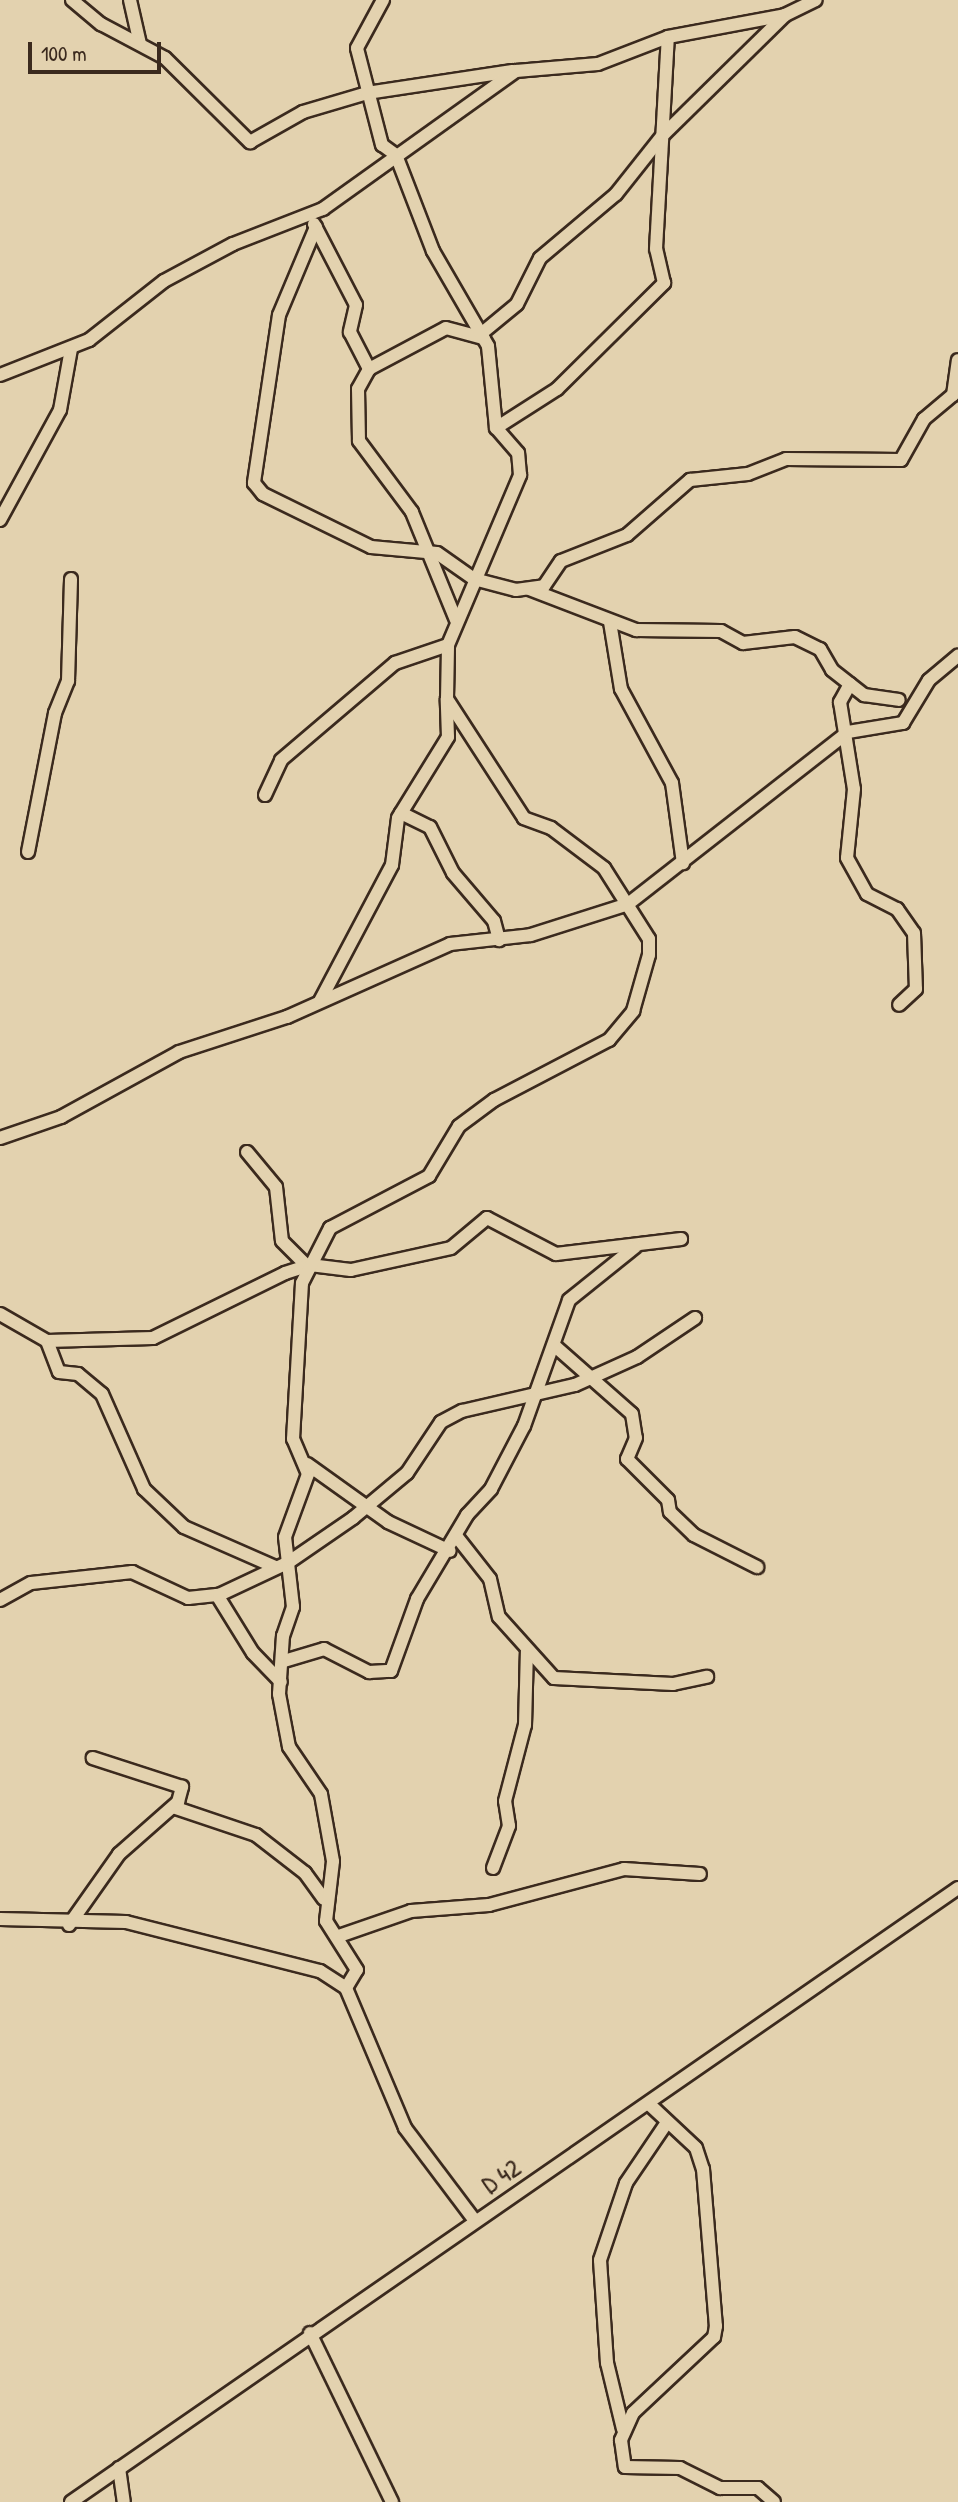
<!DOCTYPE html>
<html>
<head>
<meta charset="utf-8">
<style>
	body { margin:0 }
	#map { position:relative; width:958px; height:2502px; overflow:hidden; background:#e3d2af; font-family:"Patrick Hand",sans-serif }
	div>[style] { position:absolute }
	.roads { filter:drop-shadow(2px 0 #3b2a1e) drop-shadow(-2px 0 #3b2a1e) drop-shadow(0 2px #3b2a1e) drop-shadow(0 -2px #3b2a1e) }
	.minor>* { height:12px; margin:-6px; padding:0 6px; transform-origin:6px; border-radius:6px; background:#e3d2af }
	span { translate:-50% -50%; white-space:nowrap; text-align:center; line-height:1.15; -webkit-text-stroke:5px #e3d2af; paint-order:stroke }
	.street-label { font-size:26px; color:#3b2a1e }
	.scale { position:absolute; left:28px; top:42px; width:133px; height:32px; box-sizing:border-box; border:4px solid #3b2a1e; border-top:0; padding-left:9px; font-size:21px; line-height:24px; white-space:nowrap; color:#3b2a1e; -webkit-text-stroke:5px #e3d2af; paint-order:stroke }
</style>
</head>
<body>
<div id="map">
	<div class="roads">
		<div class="minor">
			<i style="left:72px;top:0;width:38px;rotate:40deg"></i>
			<i style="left:101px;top:24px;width:72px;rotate:28deg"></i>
			<i style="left:165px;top:58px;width:120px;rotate:44.7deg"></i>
			<i style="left:250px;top:142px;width:61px;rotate:-29.5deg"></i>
			<i style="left:303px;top:112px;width:67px;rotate:-16.5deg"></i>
			<i style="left:367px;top:93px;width:147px;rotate:-8.6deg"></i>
			<i style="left:130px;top:0;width:45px;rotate:77.2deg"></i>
			<i style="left:314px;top:224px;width:91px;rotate:62.6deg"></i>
			<i style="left:356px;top:305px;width:28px;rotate:103deg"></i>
			<i style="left:350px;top:332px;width:42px;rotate:62.8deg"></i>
			<i style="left:316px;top:227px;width:95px;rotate:112.8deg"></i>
			<i style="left:279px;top:315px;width:170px;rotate:98.5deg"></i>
			<i style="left:254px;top:483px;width:14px;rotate:51deg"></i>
			<i style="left:263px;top:494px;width:120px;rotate:26.1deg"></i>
			<i style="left:371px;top:547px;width:66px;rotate:5.2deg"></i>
			<i style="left:437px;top:553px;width:45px;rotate:35.1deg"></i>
			<i style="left:474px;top:579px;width:43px;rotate:14.7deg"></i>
			<i style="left:516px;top:590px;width:28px;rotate:-8deg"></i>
			<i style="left:544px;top:586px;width:30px;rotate:-56deg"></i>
			<i style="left:561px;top:561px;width:71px;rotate:-21.5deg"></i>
			<i style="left:627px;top:535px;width:84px;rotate:-41.1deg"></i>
			<i style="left:690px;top:480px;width:58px;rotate:-5.9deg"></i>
			<i style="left:748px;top:474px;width:41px;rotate:-21.5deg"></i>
			<i style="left:786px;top:459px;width:115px;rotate:0.5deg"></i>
			<i style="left:901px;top:460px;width:47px;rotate:-60.7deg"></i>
			<i style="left:924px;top:419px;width:38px;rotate:-40deg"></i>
			<i style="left:953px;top:395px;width:35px;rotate:-82deg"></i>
			<i style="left:482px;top:333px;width:45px;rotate:-39.6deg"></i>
			<i style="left:517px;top:304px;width:51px;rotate:-63.4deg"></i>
			<i style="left:540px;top:258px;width:99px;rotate:-40.1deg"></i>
			<i style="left:616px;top:194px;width:75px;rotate:-51.5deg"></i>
			<i style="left:663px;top:135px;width:171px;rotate:-44.5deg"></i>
			<i style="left:0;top:375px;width:96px;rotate:-21.5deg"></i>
			<i style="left:89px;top:340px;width:95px;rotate:-38.2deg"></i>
			<i style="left:164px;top:281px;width:78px;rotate:-28.2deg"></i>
			<i style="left:233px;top:244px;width:97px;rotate:-21.3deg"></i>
			<i style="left:323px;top:209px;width:237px;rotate:-35.6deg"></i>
			<i style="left:516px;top:71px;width:82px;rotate:-4.9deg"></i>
			<i style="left:598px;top:64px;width:75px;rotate:-21.1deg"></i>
			<i style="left:668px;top:37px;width:119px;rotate:-10.6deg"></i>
			<i style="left:785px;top:15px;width:34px;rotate:-26deg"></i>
			<i style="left:496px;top:428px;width:72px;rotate:-32.6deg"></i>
			<i style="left:557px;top:389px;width:151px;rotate:-44.7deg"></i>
			<i style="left:664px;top:283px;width:35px;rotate:-103deg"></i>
			<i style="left:656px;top:249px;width:212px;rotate:-86.8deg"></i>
			<i style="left:0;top:520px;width:125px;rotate:-61.4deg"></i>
			<i style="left:60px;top:410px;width:62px;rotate:-79.8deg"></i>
			<i style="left:529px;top:589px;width:115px;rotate:21deg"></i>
			<i style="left:636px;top:630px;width:85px;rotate:0.7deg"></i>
			<i style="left:721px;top:631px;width:25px;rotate:29deg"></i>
			<i style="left:743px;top:643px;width:52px;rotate:-6.6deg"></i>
			<i style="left:795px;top:637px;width:28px;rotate:26deg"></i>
			<i style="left:820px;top:649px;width:24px;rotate:60deg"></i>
			<i style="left:832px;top:670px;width:41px;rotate:38deg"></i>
			<i style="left:864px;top:695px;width:35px;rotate:8deg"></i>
			<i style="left:456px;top:620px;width:117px;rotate:-112.2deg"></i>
			<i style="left:412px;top:512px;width:89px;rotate:-126.7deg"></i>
			<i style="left:359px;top:441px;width:52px;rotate:-91.1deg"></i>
			<i style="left:358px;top:389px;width:23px;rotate:-61deg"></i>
			<i style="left:369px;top:369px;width:87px;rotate:-28deg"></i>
			<i style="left:446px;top:328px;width:39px;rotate:15deg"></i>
			<i style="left:610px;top:622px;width:68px;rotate:80.7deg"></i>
			<i style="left:621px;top:689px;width:107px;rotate:61.5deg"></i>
			<i style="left:672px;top:783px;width:81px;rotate:82.2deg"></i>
			<i style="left:850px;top:684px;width:21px;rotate:119deg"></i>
			<i style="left:840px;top:702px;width:88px;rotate:80.9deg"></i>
			<i style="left:854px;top:789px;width:69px;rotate:95.8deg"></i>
			<i style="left:847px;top:858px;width:41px;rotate:60.9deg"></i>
			<i style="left:867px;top:894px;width:34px;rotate:27deg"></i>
			<i style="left:897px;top:909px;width:29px;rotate:55deg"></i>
			<i style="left:914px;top:933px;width:56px;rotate:88deg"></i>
			<i style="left:916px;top:989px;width:23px;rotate:137deg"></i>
			<i style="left:265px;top:795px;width:38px;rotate:-65deg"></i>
			<i style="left:281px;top:760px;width:150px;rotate:-40.4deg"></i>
			<i style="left:395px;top:663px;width:56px;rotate:-18.8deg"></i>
			<i style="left:401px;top:813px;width:32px;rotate:26deg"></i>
			<i style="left:430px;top:827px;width:51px;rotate:63.4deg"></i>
			<i style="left:453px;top:873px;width:63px;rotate:49.5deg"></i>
			<i style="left:494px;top:921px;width:20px;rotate:75deg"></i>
			<i style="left:28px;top:852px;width:142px;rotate:-79deg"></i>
			<i style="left:55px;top:713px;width:35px;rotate:-68deg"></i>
			<i style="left:68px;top:681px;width:102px;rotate:-88.3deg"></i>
			<i style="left:320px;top:1001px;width:154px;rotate:-62.1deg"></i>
			<i style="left:392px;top:865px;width:47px;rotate:-82.7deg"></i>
			<i style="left:398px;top:818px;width:95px;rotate:-58.3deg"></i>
			<i style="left:448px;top:737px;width:38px;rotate:-92deg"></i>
			<i style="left:0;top:1138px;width:65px;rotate:-19deg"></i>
			<i style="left:61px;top:1117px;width:135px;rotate:-28.8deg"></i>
			<i style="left:179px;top:1052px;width:114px;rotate:-18deg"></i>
			<i style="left:287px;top:1017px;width:179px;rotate:-24.1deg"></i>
			<i style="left:450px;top:944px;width:81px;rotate:-6.3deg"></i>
			<i style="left:531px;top:935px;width:102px;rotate:-17.7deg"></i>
			<i style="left:628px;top:904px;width:279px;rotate:-38deg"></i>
			<i style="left:848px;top:732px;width:56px;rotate:-9.3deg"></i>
			<i style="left:903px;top:723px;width:50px;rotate:-58.8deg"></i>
			<i style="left:929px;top:680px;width:38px;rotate:-40deg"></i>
			<i style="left:247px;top:1152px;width:45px;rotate:50.4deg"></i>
			<i style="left:276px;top:1187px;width:54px;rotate:83.7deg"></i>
			<i style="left:282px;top:1241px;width:34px;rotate:45deg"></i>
			<i style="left:0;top:1314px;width:54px;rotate:29.9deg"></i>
			<i style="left:47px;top:1341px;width:33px;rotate:69deg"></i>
			<i style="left:59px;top:1372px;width:19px;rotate:6deg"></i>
			<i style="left:78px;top:1374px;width:31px;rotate:40deg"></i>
			<i style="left:102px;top:1394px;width:104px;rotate:66.1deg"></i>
			<i style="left:144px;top:1489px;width:55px;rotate:43.5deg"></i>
			<i style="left:184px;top:1527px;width:99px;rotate:23.7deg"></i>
			<i style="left:47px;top:1341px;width:106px;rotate:-1.6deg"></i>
			<i style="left:153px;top:1338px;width:147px;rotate:-26.2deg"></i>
			<i style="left:285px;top:1273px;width:26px;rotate:-18deg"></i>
			<i style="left:310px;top:1265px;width:41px;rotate:7deg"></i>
			<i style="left:351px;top:1270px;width:102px;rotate:-12.4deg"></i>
			<i style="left:451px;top:1248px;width:47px;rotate:-39.8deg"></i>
			<i style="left:487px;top:1218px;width:78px;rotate:27.6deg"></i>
			<i style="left:556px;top:1254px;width:126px;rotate:-6.8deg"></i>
			<i style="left:556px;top:1347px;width:101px;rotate:41.4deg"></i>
			<i style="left:632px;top:1414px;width:24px;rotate:81deg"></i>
			<i style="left:636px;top:1438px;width:23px;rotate:113deg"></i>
			<i style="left:627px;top:1459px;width:58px;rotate:45deg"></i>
			<i style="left:668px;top:1500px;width:12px;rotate:81deg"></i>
			<i style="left:670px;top:1512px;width:33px;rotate:44deg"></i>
			<i style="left:694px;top:1535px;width:71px;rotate:26.9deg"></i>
			<i style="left:307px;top:1464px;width:100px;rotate:35.6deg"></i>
			<i style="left:388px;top:1522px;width:68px;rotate:25.1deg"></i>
			<i style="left:457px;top:1537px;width:53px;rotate:51.8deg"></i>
			<i style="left:490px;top:1579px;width:39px;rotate:77deg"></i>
			<i style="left:499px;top:1617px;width:82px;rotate:48deg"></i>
			<i style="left:554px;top:1678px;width:119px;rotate:2.9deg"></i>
			<i style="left:673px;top:1684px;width:35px;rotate:-12deg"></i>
			<i style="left:217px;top:1595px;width:68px;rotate:58.2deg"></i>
			<i style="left:253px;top:1653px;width:40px;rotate:46deg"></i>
			<i style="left:0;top:1600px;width:35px;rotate:-29deg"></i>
			<i style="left:31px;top:1583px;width:102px;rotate:-6.2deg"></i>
			<i style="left:132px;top:1572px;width:62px;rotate:24.9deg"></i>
			<i style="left:188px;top:1598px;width:31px;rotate:-6deg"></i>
			<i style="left:219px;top:1595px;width:77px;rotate:-25.2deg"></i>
			<i style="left:289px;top:1562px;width:78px;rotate:-34.5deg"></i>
			<i style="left:353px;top:1518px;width:70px;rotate:-39.8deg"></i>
			<i style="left:407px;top:1473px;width:61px;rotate:-56.3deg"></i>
			<i style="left:441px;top:1422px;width:24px;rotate:-28deg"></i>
			<i style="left:462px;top:1411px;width:116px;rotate:-13deg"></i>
			<i style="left:575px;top:1385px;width:68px;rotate:-24.3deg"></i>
			<i style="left:637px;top:1357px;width:70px;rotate:-33.9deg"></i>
			<i style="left:284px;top:1661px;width:42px;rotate:-16.7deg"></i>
			<i style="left:324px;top:1649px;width:51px;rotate:27.1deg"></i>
			<i style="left:369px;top:1672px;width:22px;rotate:-3deg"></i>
			<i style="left:391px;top:1671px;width:77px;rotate:-70.1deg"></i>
			<i style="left:417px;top:1599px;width:98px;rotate:-59.2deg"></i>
			<i style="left:467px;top:1515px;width:35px;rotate:-47deg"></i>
			<i style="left:491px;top:1489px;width:71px;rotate:-62.4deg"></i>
			<i style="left:524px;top:1426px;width:134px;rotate:-70.3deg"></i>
			<i style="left:569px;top:1300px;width:85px;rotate:-38.8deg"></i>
			<i style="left:173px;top:1807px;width:88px;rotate:18.6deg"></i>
			<i style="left:256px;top:1835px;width:62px;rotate:37.8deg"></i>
			<i style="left:305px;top:1873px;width:32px;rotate:54deg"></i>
			<i style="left:493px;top:1868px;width:45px;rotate:-69.1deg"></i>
			<i style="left:509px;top:1826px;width:25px;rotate:-99deg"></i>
			<i style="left:505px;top:1801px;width:79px;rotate:-75.3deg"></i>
			<i style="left:525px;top:1725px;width:74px;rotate:-88.5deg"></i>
			<i style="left:0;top:1919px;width:126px;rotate:1.4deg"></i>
			<i style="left:126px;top:1922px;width:200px;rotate:14.2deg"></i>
			<i style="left:320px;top:1971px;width:31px;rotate:33deg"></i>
			<i style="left:346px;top:1988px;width:152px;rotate:67.1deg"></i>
			<i style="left:405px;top:2128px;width:116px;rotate:53deg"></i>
			<i style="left:69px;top:1925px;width:87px;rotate:-54.8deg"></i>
			<i style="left:119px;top:1854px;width:79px;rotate:-41.4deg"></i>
			<i style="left:178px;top:1802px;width:16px;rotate:-75deg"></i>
			<i style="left:182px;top:1787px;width:94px;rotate:-162deg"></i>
			<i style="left:339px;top:1936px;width:76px;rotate:-19.1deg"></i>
			<i style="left:411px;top:1911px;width:78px;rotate:-4.4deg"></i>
			<i style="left:489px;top:1905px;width:140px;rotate:-14.9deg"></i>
			<i style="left:624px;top:1869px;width:76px;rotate:3.8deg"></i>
			<i style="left:346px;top:1988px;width:21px;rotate:-59deg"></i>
			<i style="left:357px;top:1970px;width:58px;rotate:-122.3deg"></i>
			<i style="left:326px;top:1921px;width:60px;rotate:-83.3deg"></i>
			<i style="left:333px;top:1861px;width:68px;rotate:-100.2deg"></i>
			<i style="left:321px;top:1794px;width:57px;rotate:-124.2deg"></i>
			<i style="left:289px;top:1747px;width:54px;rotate:-100.7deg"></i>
			<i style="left:279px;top:1694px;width:58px;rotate:-86.1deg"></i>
			<i style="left:283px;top:1636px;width:31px;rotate:-71deg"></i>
			<i style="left:293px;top:1607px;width:70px;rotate:-96.5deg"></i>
			<i style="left:285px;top:1537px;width:67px;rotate:-69.9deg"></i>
			<i style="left:308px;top:1474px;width:38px;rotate:-113deg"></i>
			<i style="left:293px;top:1439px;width:156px;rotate:-86.7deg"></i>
			<i style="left:302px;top:1283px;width:62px;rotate:-63deg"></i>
			<i style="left:330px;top:1228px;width:112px;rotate:-27.7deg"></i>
			<i style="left:429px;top:1176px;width:58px;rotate:-59deg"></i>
			<i style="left:459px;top:1126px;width:44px;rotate:-36.6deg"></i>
			<i style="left:494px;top:1100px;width:130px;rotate:-27.6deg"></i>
			<i style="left:609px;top:1040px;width:38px;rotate:-50deg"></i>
			<i style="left:633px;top:1011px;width:58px;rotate:-74.1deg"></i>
			<i style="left:649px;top:955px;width:16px;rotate:-90deg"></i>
			<i style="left:649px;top:939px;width:84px;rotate:-122.4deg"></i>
			<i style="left:604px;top:868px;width:66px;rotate:-143deg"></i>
			<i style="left:551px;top:828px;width:29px;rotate:-160deg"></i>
			<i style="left:524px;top:818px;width:142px;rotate:-122.9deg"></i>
			<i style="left:447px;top:699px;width:54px;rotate:-88.9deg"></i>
			<i style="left:448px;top:645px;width:185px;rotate:-67deg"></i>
			<i style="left:520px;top:475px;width:22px;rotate:-95deg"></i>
			<i style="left:518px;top:453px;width:33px;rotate:-131deg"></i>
			<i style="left:496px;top:428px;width:82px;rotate:-95.6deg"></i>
			<i style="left:488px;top:346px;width:110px;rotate:-120.1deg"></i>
			<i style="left:433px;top:251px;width:103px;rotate:-111.1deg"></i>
			<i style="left:396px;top:155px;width:17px;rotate:-144deg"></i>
			<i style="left:382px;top:145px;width:100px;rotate:-104.5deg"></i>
			<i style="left:357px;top:48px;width:55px;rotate:-61.6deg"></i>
			<i style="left:649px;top:2104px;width:64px;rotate:43.1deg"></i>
			<i style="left:696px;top:2148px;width:22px;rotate:72deg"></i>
			<i style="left:703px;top:2169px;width:158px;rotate:85.3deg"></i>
			<i style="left:716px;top:2326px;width:11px;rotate:100deg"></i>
			<i style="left:714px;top:2337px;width:111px;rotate:136.8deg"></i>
			<i style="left:633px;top:2413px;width:30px;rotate:114deg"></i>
			<i style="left:621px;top:2440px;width:27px;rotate:82deg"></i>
			<i style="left:625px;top:2467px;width:55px;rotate:1deg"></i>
			<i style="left:680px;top:2468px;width:45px;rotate:26.6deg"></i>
			<i style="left:720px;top:2488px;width:38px"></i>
			<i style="left:758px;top:2488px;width:21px;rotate:41deg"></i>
			<i style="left:310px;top:2333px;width:188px;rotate:64.1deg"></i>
			<i style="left:623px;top:2429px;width:68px;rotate:-103.6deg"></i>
			<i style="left:607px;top:2363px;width:103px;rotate:-93.9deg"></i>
			<i style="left:600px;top:2260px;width:81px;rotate:-71.3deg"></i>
			<i style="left:626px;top:2183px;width:71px;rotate:-55.9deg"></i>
			<i style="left:119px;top:2468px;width:34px;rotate:82deg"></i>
			<i style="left:71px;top:2502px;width:1079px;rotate:-34.69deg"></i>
		</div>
	</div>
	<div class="street-label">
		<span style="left:501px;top:2176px;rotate:-34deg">D 42</span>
	</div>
	<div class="scale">100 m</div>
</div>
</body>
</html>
